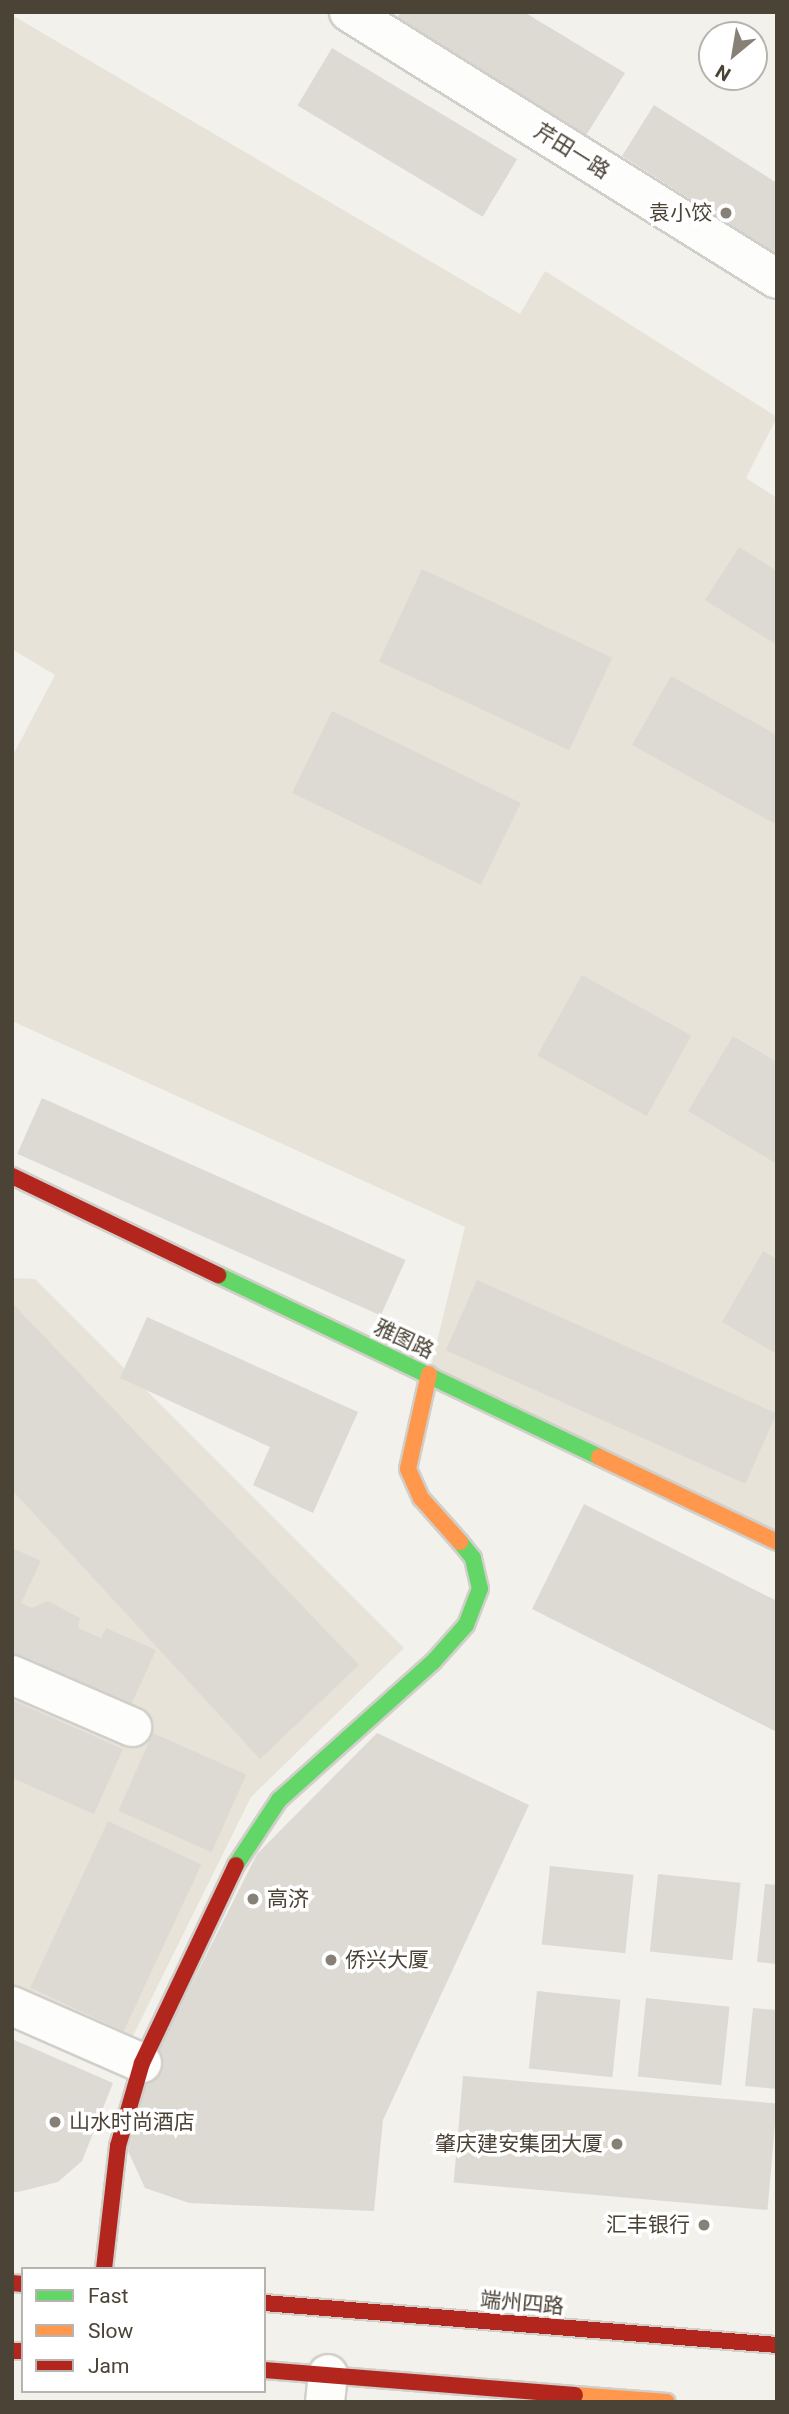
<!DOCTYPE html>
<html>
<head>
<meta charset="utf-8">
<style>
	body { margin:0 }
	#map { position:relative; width:789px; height:2414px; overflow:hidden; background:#f3f1ec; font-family:Roboto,"Noto Sans SC",sans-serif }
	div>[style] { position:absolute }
	.residential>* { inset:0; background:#e7e3d9 }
	.building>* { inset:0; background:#dddad4; transform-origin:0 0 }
	.roads { filter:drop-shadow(2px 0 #d1cfc9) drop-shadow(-2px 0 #d1cfc9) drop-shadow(0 2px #d1cfc9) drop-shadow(0 -2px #d1cfc9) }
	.street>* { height:38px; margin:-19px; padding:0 19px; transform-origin:19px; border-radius:19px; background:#fdfdfc }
	.fast>* { height:16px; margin:-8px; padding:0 8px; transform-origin:8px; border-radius:8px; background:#63d668 }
	.slow>* { height:16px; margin:-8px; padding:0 8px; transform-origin:8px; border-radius:8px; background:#ff974d }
	.jam>* { height:16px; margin:-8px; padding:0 8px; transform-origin:8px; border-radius:8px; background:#b3261e }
	.dots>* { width:19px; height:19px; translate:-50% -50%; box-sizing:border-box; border:4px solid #fff; border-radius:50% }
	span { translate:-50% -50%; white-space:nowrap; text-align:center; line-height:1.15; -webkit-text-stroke:7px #fff; paint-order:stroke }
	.street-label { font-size:21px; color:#4b4336 }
	.poi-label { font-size:21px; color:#4b4336 }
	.right { translate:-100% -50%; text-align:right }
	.left { translate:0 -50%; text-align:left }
	.frame { position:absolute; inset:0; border:14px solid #4b4336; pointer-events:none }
	.legend { position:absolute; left:21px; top:2267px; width:245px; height:126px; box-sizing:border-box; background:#fff; border:2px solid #b7b4af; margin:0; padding:9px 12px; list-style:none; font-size:21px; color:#4b4336 }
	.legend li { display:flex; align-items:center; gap:14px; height:35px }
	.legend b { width:35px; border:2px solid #b7b4af }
	.north { position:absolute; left:698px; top:21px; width:70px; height:70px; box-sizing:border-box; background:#fff; border:2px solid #b7b4af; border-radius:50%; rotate:210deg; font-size:19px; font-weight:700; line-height:28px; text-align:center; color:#4b4336 }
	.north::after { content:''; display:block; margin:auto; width:24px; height:32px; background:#868076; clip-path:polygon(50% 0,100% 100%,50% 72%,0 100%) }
</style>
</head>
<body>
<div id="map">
	<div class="residential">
		<i style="clip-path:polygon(12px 15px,520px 314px,545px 271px,777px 417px,746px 478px,777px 498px,777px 1542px,429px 1374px,465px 1227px,12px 1021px,12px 757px,55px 675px,12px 649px)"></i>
		<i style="clip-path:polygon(12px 1278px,35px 1279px,404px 1648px,251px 1797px,130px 2042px,12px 1994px)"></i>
	</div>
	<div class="building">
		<i style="clip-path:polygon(401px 12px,524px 12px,625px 73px,585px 137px,394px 23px)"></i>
		<i style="left:332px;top:48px;width:216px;height:67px;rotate:31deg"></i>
		<i style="clip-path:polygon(654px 105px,777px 183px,777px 254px,622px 156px)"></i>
		<i style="clip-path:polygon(739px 547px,777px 571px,777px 645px,705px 600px)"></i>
		<i style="left:422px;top:569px;width:210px;height:102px;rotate:25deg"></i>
		<i style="clip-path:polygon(671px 676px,777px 735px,777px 825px,632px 745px)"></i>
		<i style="left:332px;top:711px;width:210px;height:91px;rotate:26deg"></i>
		<i style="left:582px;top:975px;width:125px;height:92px;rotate:29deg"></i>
		<i style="clip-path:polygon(733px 1036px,777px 1062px,777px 1164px,688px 1111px)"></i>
		<i style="left:42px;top:1098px;width:398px;height:61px;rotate:24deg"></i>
		<i style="clip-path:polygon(763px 1251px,777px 1259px,777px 1354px,722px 1322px)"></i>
		<i style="left:477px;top:1280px;width:328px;height:77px;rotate:24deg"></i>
		<i style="clip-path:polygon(12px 1303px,359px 1665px,260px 1759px,12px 1490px)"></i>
		<i style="clip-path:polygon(147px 1317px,358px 1412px,313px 1513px,253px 1485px,270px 1447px,120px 1378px)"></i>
		<i style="clip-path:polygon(584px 1504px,777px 1601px,777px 1732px,532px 1609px)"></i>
		<i style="clip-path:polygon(12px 1548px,41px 1561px,21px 1603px,32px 1608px,48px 1601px,80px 1618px,78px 1628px,101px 1638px,106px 1628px,156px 1650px,127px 1714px,12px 1663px)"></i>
		<i style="clip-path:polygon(12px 1700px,123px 1749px,94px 1814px,12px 1778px)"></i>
		<i style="left:153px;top:1733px;width:102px;height:85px;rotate:24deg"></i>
		<i style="clip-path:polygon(377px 1733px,529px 1805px,383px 2120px,374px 2211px,189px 2203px,145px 2188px,128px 2151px,151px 2065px,257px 1854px)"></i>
		<i style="left:108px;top:1821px;width:103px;height:184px;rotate:25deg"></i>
		<i style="left:550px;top:1866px;width:84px;height:79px;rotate:6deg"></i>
		<i style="left:658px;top:1874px;width:83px;height:78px;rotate:6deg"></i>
		<i style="clip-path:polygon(765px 1884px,777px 1885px,777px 1964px,757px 1962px)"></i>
		<i style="left:537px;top:1991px;width:84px;height:78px;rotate:6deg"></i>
		<i style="left:646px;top:1998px;width:84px;height:79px;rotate:6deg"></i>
		<i style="clip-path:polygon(753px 2008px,777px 2010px,777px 2089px,745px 2086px)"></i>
		<i style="clip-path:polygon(12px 2039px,113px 2083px,82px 2161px,58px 2182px,18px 2192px,12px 2192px)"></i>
		<i style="left:463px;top:2076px;width:315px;height:107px;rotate:5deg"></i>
	</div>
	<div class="roads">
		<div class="street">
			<i style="left:349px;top:12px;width:504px;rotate:31.96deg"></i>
			<i style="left:12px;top:1675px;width:131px;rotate:23.4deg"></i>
			<i style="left:12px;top:2006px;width:142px;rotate:23.7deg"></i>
			<i style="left:325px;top:2402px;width:28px;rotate:-84deg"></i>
		</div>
		<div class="fast">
			<i style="left:218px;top:1275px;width:422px;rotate:25.5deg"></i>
			<i style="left:236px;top:1865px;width:78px;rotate:-56.5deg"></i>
			<i style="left:279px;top:1800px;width:207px;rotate:-41.9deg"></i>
			<i style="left:433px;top:1662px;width:50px;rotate:-48.3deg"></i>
			<i style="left:466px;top:1625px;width:39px;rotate:-69deg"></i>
			<i style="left:480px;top:1589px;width:32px;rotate:-103deg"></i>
			<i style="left:473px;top:1558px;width:21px;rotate:-129deg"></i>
		</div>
		<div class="slow">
			<i style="left:429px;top:1374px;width:97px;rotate:102.5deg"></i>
			<i style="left:408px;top:1469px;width:32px;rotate:66deg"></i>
			<i style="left:421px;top:1498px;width:59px;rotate:48.4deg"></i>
			<i style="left:599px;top:1457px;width:197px;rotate:25.5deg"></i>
			<i style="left:575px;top:2395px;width:92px;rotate:4.4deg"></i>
		</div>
		<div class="jam">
			<i style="left:12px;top:1176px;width:229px;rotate:25.7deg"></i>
			<i style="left:104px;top:2269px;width:124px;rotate:-83.5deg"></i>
			<i style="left:118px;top:2146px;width:86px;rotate:-73.9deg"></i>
			<i style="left:142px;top:2063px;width:219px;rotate:-64.6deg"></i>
			<i style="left:12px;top:2283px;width:11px;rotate:5deg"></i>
			<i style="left:264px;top:2303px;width:515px;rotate:4.68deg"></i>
			<i style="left:12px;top:2351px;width:11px"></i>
			<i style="left:264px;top:2370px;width:312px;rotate:4.6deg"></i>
		</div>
	</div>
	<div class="dots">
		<i style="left:726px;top:213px;background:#868076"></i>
		<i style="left:253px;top:1899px;background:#868076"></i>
		<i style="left:331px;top:1960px;background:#868076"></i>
		<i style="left:55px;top:2122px;background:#868076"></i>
		<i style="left:617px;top:2144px;background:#868076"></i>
		<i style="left:704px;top:2225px;background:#868076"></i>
	</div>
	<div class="street-label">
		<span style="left:572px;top:151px;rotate:32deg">芹田一路</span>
		<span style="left:404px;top:1339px;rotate:25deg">雅图路</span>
		<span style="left:522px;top:2303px;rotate:5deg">端州四路</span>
	</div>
	<div class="poi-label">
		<span class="right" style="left:712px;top:213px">袁小饺</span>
		<span class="left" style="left:267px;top:1899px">高济</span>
		<span class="left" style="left:345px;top:1960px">侨兴大厦</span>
		<span class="left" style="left:69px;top:2122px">山水时尚酒店</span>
		<span class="right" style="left:603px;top:2144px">肇庆建安集团大厦</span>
		<span class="right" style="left:690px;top:2225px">汇丰银行</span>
	</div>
	<div class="frame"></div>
	<ul class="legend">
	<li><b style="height:9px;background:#63d668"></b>Fast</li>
	<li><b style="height:9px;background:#ff974d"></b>Slow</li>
	<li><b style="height:9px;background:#b3261e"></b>Jam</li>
	</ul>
	<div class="north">N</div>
</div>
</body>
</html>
